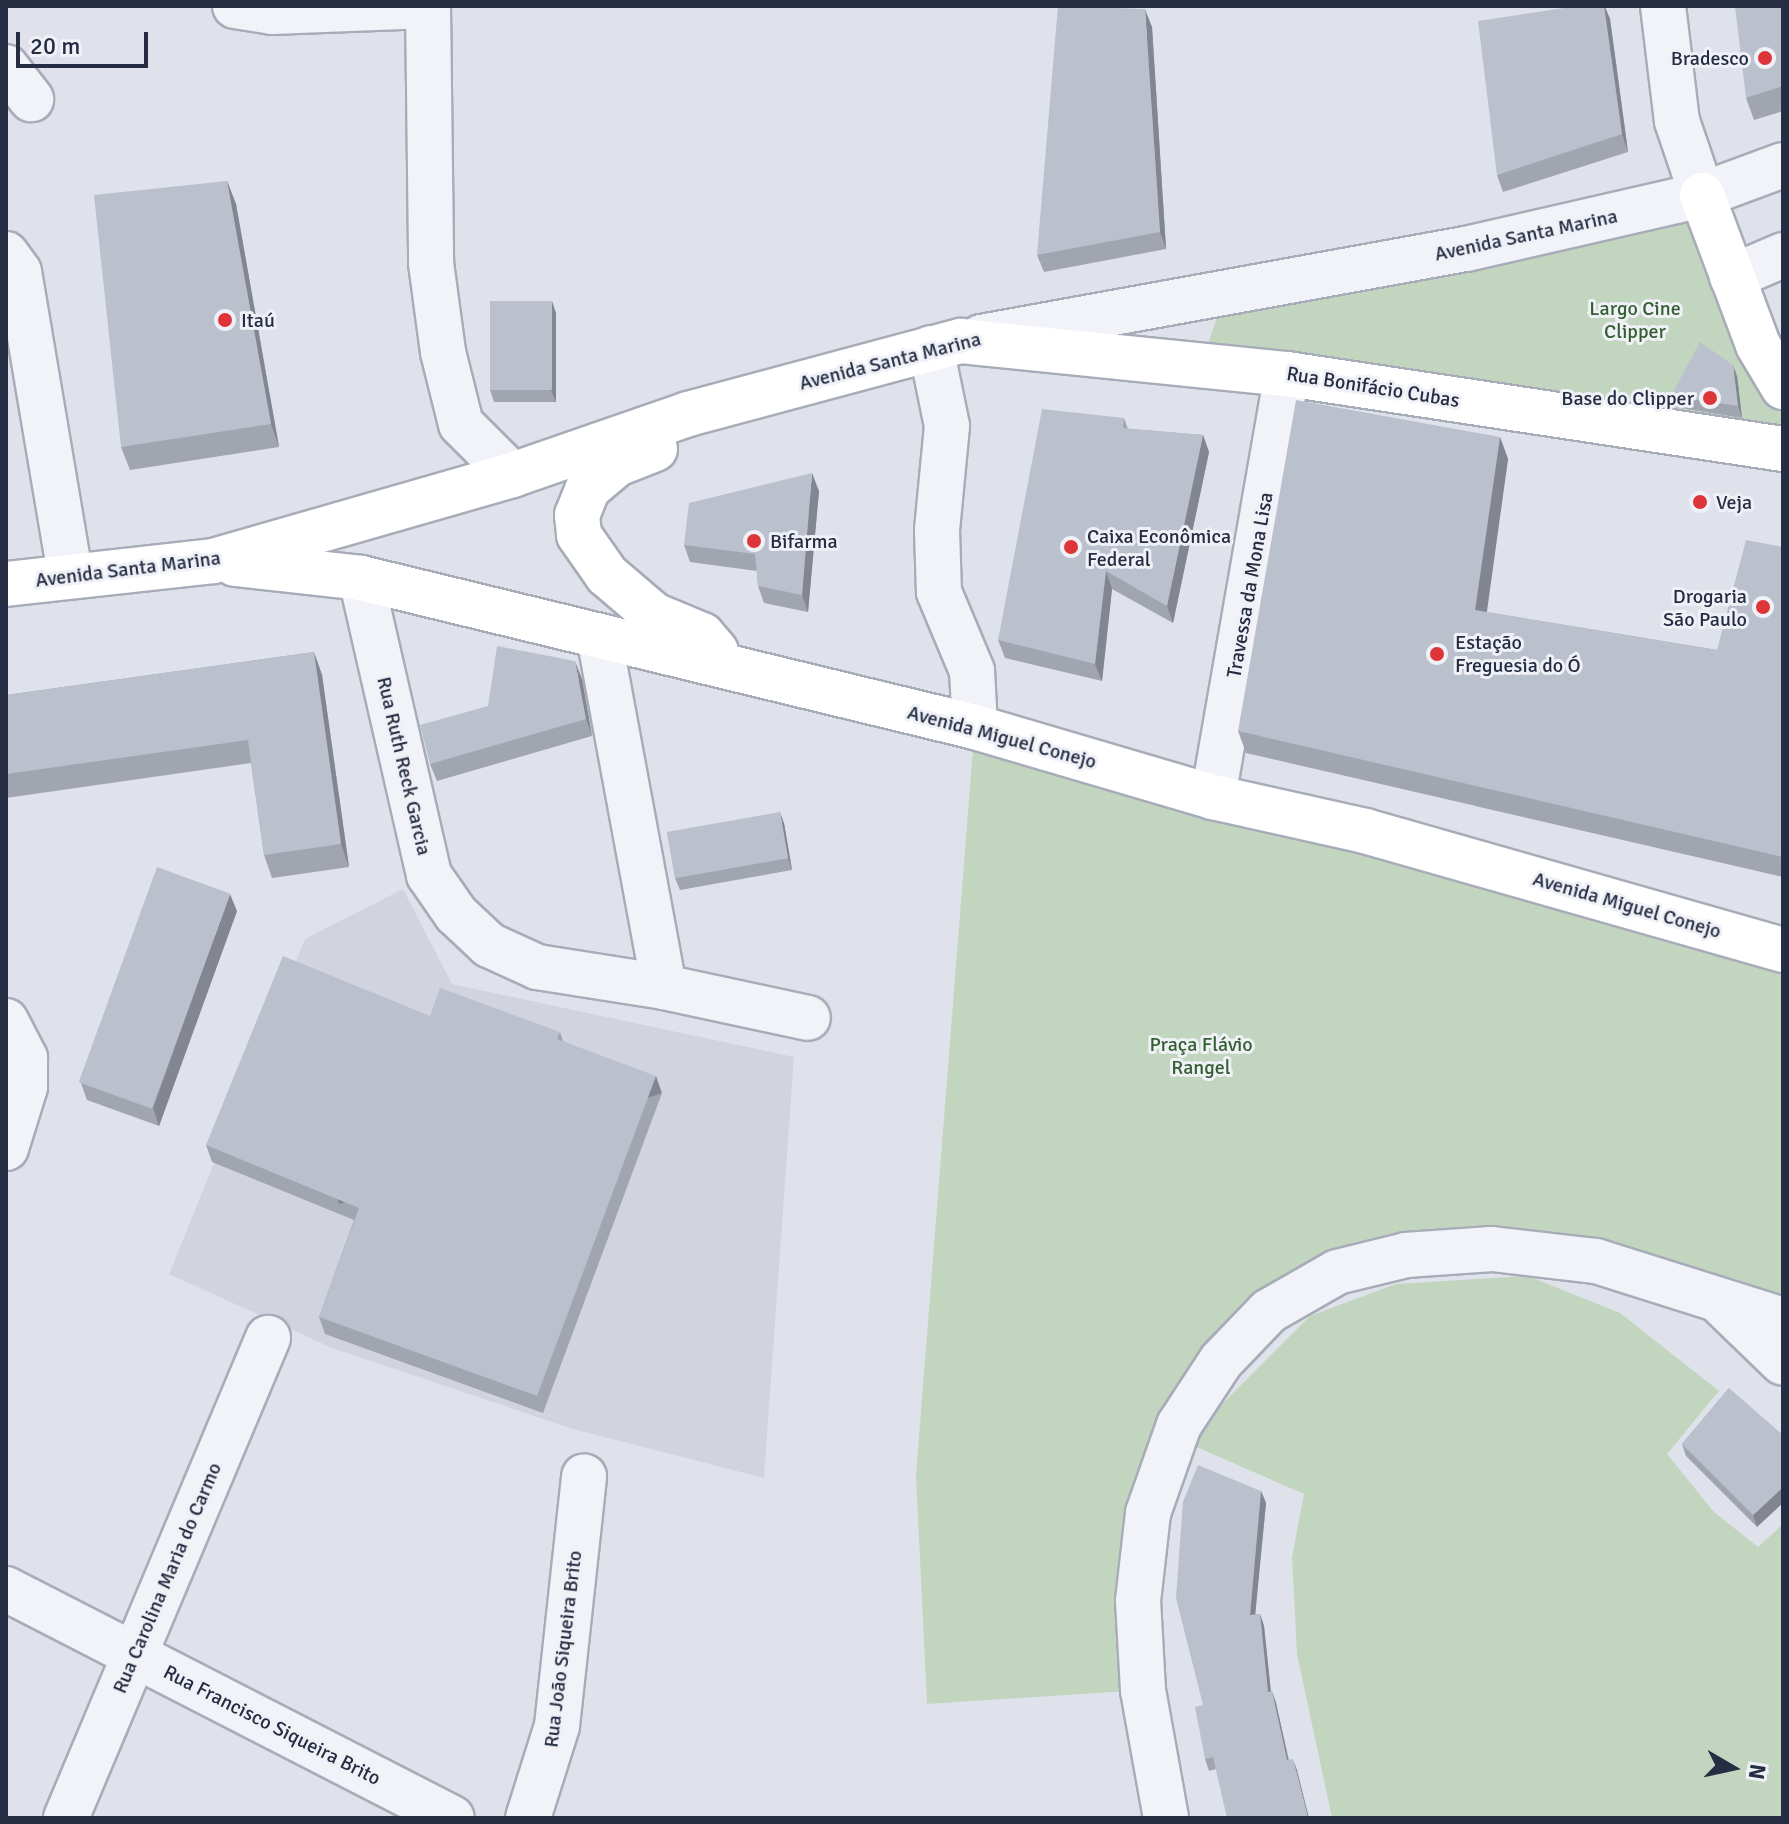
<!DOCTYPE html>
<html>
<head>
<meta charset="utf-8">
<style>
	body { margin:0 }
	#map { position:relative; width:1789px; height:1824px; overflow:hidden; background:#dfe2ea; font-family:Signika,sans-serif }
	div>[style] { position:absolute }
	.built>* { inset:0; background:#d1d4df }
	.green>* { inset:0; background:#c2d5bf }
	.roads { filter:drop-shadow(2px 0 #a8acb8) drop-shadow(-2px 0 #a8acb8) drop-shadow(0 2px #a8acb8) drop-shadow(0 -2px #a8acb8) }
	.minor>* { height:44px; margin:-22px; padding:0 22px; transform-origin:22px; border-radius:22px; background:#f2f3f8 }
	.major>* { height:44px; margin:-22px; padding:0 22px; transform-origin:22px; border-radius:22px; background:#fff }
	.wall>* { inset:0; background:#a1a5b0 }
	.shaded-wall>* { inset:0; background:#838690; transform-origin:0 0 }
	.building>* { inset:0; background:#bbc0cd; transform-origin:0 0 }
	.dots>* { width:22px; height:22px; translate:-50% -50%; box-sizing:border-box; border:4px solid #eff1f7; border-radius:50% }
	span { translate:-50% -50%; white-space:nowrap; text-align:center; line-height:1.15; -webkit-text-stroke:6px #eff1f7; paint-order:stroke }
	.poi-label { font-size:20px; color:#262d43 }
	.right { translate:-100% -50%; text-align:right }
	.left { translate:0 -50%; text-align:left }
	.street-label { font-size:20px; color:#262d43 }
	.park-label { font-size:20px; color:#346031 }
	.frame { position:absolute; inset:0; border:8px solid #262d43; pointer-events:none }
	.north { position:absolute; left:1693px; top:1728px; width:80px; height:80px; -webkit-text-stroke:6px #eff1f7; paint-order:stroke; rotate:99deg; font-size:22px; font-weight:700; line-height:32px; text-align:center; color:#262d43 }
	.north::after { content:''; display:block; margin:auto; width:28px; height:36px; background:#262d43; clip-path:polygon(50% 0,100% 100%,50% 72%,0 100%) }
	.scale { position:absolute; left:16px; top:32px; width:132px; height:36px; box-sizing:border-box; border:4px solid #262d43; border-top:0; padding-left:10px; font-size:24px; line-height:28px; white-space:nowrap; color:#262d43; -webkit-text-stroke:6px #eff1f7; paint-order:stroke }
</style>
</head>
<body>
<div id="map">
	<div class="built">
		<i style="clip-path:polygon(403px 889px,452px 984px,794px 1057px,764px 1478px,573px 1429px,332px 1348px,169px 1274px,305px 939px)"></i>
	</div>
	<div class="green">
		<i style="clip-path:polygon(1702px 195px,1783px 371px,1783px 449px,1206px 350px,1226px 292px)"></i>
		<i style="clip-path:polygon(974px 736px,1783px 950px,1783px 1362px,1719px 1300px,1492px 1249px,1269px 1311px,1187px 1439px,1310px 1316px,1396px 1284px,1528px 1276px,1620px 1313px,1719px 1391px,1667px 1454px,1714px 1512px,1758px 1547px,1783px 1524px,1783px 1818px,1332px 1818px,1297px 1654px,1292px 1557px,1304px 1494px,1185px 1442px,1148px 1513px,1143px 1690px,927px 1704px,916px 1475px)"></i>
	</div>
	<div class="roads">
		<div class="minor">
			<i style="left:235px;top:6px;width:37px;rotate:9deg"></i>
			<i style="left:272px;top:12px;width:156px;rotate:-2.2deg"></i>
			<i style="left:428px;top:6px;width:257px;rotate:89.3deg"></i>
			<i style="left:431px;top:263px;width:90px;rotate:82.3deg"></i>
			<i style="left:443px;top:352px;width:74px;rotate:76deg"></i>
			<i style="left:461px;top:424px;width:72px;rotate:45deg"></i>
			<i style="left:1663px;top:6px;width:116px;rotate:83.1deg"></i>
			<i style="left:1677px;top:121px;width:78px;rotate:71.3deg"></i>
			<i style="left:6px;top:67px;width:41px;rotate:52deg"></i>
			<i style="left:6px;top:254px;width:22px;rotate:54deg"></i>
			<i style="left:19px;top:272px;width:307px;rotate:80.4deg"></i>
			<i style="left:1732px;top:277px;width:56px;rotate:-23.3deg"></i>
			<i style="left:981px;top:337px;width:493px;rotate:-10.3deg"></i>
			<i style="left:1466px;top:249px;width:242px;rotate:-12.9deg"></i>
			<i style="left:1702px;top:195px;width:86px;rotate:-20.3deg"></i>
			<i style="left:931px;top:348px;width:80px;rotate:78.4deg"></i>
			<i style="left:947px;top:426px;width:104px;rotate:95.5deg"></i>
			<i style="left:937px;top:530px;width:62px;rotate:88.2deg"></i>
			<i style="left:939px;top:592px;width:86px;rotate:67.3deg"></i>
			<i style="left:972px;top:671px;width:56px;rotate:86.9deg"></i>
			<i style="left:361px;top:578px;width:305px;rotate:77.1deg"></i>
			<i style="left:429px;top:875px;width:47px;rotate:55.3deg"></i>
			<i style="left:456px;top:914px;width:45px;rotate:43.2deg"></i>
			<i style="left:489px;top:945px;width:53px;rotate:24.6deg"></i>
			<i style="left:537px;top:967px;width:129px;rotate:8.9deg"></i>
			<i style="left:664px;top:987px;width:357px;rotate:-100.5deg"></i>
			<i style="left:1213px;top:797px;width:429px;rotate:-80.1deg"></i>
			<i style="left:664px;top:987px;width:147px;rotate:12.1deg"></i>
			<i style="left:6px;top:1021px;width:42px;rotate:62.8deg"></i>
			<i style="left:25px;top:1058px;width:29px;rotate:90deg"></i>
			<i style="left:25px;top:1087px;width:64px;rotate:107.3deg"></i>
			<i style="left:1723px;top:1305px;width:83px;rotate:44deg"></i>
			<i style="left:6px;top:1589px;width:501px;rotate:27.18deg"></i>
			<i style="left:66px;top:1818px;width:521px;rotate:-67.18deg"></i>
			<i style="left:528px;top:1818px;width:96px;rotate:-72.5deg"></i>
			<i style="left:557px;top:1726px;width:251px;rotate:-83.8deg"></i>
			<i style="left:1166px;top:1818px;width:130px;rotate:-100.2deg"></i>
			<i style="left:1143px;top:1690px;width:89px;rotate:-93.2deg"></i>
			<i style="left:1138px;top:1601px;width:89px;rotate:-83.5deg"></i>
			<i style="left:1148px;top:1513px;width:93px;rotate:-70.6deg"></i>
			<i style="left:1179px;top:1425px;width:77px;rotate:-56.7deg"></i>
			<i style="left:1221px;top:1361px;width:69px;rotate:-46.2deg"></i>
			<i style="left:1269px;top:1311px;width:78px;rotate:-29.8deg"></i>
			<i style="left:1337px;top:1272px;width:71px;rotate:-13.8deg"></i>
			<i style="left:1406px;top:1255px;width:86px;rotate:-4deg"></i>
			<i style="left:1492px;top:1249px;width:105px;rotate:6.6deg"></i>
			<i style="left:1596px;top:1261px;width:196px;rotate:17.5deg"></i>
		</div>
		<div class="major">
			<i style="left:1702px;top:195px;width:160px;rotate:69.5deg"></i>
			<i style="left:1758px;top:345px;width:49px;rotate:59.2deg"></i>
			<i style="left:655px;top:449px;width:41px;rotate:158.5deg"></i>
			<i style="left:617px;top:464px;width:38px;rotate:140deg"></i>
			<i style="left:588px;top:488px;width:29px;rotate:112deg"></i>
			<i style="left:577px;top:515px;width:20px;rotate:84deg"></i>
			<i style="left:579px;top:535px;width:49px;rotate:55deg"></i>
			<i style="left:607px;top:575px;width:62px;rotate:40.4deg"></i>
			<i style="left:654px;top:615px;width:52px;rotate:22.6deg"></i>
			<i style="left:702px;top:635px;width:21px;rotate:49deg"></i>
			<i style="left:235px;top:564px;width:127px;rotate:6.3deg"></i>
			<i style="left:361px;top:578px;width:632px;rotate:13.64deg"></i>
			<i style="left:975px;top:727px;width:248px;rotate:16.4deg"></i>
			<i style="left:1213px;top:797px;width:156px;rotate:12.6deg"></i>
			<i style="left:1365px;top:831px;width:435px;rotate:15.9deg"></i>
			<i style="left:6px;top:584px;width:208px;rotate:-6.3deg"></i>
			<i style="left:213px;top:561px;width:311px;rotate:-16deg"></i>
			<i style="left:512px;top:475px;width:186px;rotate:-19.1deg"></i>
			<i style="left:688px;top:414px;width:283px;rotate:-15deg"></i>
			<i style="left:961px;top:341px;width:328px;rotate:5.8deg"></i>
			<i style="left:1287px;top:374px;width:502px;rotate:8.6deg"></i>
		</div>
	</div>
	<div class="wall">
		<i style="clip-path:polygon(1577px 6px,1605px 6px,1610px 19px,1628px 152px,1503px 192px,1497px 175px)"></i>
		<i style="clip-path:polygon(1783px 6px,1783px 111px,1754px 120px,1746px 98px)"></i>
		<i style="clip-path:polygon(1152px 27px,1166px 249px,1044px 272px,1037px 255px)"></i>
		<i style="clip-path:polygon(227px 181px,236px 204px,279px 447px,130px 470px,121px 447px)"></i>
		<i style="clip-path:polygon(556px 313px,556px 402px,494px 402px,490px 390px)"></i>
		<i style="clip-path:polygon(1737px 376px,1742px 418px,1675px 407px,1671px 396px)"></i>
		<i style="clip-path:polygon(1124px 418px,1128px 429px,1203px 435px,1209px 452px,1173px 623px,1112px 589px,1102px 681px,1005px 658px,998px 640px)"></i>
		<i style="clip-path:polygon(1500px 437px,1508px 459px,1486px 612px,1717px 650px,1783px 547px,1783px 877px,1246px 753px,1238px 731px)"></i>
		<i style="clip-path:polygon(819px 491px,808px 612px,764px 603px,758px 586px,757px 571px,690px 562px,684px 545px)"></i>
		<i style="clip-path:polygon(314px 652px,322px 675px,349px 867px,272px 878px,264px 855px,251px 763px,6px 798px,6px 695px)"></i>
		<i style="clip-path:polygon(582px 679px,592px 736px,437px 781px,430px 764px)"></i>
		<i style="clip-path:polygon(784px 823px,792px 870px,680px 890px,675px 878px)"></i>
		<i style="clip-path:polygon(237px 911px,159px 1126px,87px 1100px,81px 1083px)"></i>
		<i style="clip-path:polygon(430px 1016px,560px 1032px,563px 1041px,662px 1093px,543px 1413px,325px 1334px,319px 1317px,354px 1220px,212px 1162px,206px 1145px)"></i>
		<i style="clip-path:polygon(1729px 1388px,1757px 1527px,1686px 1456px,1682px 1444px)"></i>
		<i style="clip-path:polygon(1261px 1491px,1266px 1503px,1255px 1614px,1260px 1614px,1264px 1626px,1271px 1691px,1272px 1691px,1276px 1703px,1289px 1760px,1297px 1770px,1216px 1769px,1209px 1771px,1205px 1759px,1203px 1705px)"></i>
	</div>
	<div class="shaded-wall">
		<i style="clip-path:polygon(1604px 6px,1610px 19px,1628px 152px,1622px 134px)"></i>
		<i style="clip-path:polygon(1145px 9px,1152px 27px,1166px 249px,1160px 232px)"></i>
		<i style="clip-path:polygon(227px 181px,236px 204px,279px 447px,271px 424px)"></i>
		<i style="clip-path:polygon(552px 301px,556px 313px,556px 402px,551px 390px)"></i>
		<i style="clip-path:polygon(1733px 365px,1737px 376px,1742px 418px,1738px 406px)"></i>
		<i style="clip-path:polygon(1203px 435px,1209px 452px,1173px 623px,1167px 606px)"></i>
		<i style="clip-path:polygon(1500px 437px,1508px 459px,1484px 633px,1475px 610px)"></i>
		<i style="clip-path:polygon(812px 473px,819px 491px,808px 612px,802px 595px)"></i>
		<i style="clip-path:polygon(1106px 571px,1112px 589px,1102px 681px,1095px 664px)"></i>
		<i style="clip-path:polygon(314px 652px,322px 675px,349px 867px,341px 844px)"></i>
		<i style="clip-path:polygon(575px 661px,582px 679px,592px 736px,586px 719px)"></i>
		<i style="clip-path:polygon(780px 812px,784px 823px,792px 870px,788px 858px)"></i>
		<i style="clip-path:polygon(230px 894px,237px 911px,159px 1126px,153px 1108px)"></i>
		<i style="left:656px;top:1076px;width:18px;height:341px;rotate:71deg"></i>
		<i style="clip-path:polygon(1783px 1487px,1783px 1503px,1757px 1527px,1753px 1515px)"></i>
		<i style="clip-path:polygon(1261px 1491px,1266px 1503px,1254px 1627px,1250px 1615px)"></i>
		<i style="clip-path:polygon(1260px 1614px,1264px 1626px,1272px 1704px,1268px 1692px)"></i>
		<i style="clip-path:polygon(1272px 1691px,1276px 1703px,1291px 1772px,1287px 1760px)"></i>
		<i style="clip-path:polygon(1293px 1759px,1297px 1770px,1309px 1818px,1308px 1818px)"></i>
	</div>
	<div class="building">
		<i style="clip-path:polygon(1058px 6px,1145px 9px,1160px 232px,1037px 255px)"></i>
		<i style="clip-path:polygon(1577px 6px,1604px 6px,1622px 134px,1497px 175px,1478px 21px)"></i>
		<i style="clip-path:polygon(1735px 6px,1783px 6px,1783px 86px,1746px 98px)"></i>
		<i style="clip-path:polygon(227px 181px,271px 424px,121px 447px,94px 195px)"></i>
		<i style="left:490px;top:301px;width:62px;height:89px"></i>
		<i style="clip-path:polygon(1700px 342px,1733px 365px,1738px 406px,1671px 396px)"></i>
		<i style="clip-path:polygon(1296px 400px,1500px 437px,1475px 610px,1717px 650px,1746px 540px,1783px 547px,1783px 857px,1238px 731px)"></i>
		<i style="clip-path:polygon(1042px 409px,1124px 418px,1123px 428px,1203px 435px,1167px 606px,1106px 571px,1095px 664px,998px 640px)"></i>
		<i style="clip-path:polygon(812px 473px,802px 595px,758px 586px,755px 554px,684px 545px,689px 503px)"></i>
		<i style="clip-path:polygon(497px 646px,575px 661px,586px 719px,430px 764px,420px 725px,488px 706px)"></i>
		<i style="clip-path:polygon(314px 652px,341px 844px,264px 855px,248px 740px,6px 774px,6px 695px)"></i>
		<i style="left:780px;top:812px;width:47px;height:115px;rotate:80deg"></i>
		<i style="left:157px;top:867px;width:78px;height:229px;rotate:20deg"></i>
		<i style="clip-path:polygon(283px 956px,430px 1016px,440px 988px,560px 1032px,557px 1039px,656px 1076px,537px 1396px,319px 1317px,359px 1208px,206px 1145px)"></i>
		<i style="clip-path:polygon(1729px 1388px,1783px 1435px,1783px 1487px,1753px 1515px,1682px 1444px)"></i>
		<i style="clip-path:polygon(1198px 1465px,1261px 1491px,1250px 1615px,1260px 1614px,1268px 1692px,1272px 1691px,1287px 1760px,1293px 1759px,1308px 1818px,1227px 1818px,1213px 1757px,1205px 1759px,1195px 1707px,1203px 1705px,1176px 1598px,1183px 1502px)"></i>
	</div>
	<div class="dots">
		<i style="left:1765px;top:58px;background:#de3538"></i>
		<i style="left:225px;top:320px;background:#de3538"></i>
		<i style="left:1710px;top:398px;background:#de3538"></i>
		<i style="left:1700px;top:502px;background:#de3538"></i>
		<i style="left:754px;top:541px;background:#de3538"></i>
		<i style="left:1071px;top:547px;background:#de3538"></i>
		<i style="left:1763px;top:607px;background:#de3538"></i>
		<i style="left:1437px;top:654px;background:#de3538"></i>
	</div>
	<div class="poi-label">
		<span class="right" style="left:1749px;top:58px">Bradesco</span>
		<span class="left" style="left:241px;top:320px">Itaú</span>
		<span class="right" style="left:1694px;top:398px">Base do Clipper</span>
		<span class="left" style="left:1716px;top:502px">Veja</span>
		<span class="left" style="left:1087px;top:548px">Caixa Econômica<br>Federal</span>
		<span class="left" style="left:770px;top:541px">Bifarma</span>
		<span class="right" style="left:1747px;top:608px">Drogaria<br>São Paulo</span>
		<span class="left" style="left:1455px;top:654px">Estação<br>Freguesia do Ó</span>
	</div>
	<div class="street-label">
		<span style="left:1526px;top:235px;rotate:-12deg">Avenida Santa Marina</span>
		<span style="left:890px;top:361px;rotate:-14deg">Avenida Santa Marina</span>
		<span style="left:1373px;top:387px;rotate:9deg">Rua Bonifácio Cubas</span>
		<span style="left:128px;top:569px;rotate:-7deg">Avenida Santa Marina</span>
		<span style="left:1250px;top:585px;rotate:-80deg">Travessa da Mona Lisa</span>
		<span style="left:1002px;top:737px;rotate:15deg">Avenida Miguel Conejo</span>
		<span style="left:404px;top:766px;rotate:77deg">Rua Ruth Reck Garcia</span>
		<span style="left:1627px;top:905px;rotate:16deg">Avenida Miguel Conejo</span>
		<span style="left:167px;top:1578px;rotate:-67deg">Rua Carolina Maria do Carmo</span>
		<span style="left:563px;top:1649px;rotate:-83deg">Rua João Siqueira Brito</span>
		<span style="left:272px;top:1725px;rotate:27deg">Rua Francisco Siqueira Brito</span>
	</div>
	<div class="park-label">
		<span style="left:1635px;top:320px">Largo Cine<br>Clipper</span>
		<span style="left:1201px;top:1056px">Praça Flávio<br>Rangel</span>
	</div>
	<div class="frame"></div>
	<div class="north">N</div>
	<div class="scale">20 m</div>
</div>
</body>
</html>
